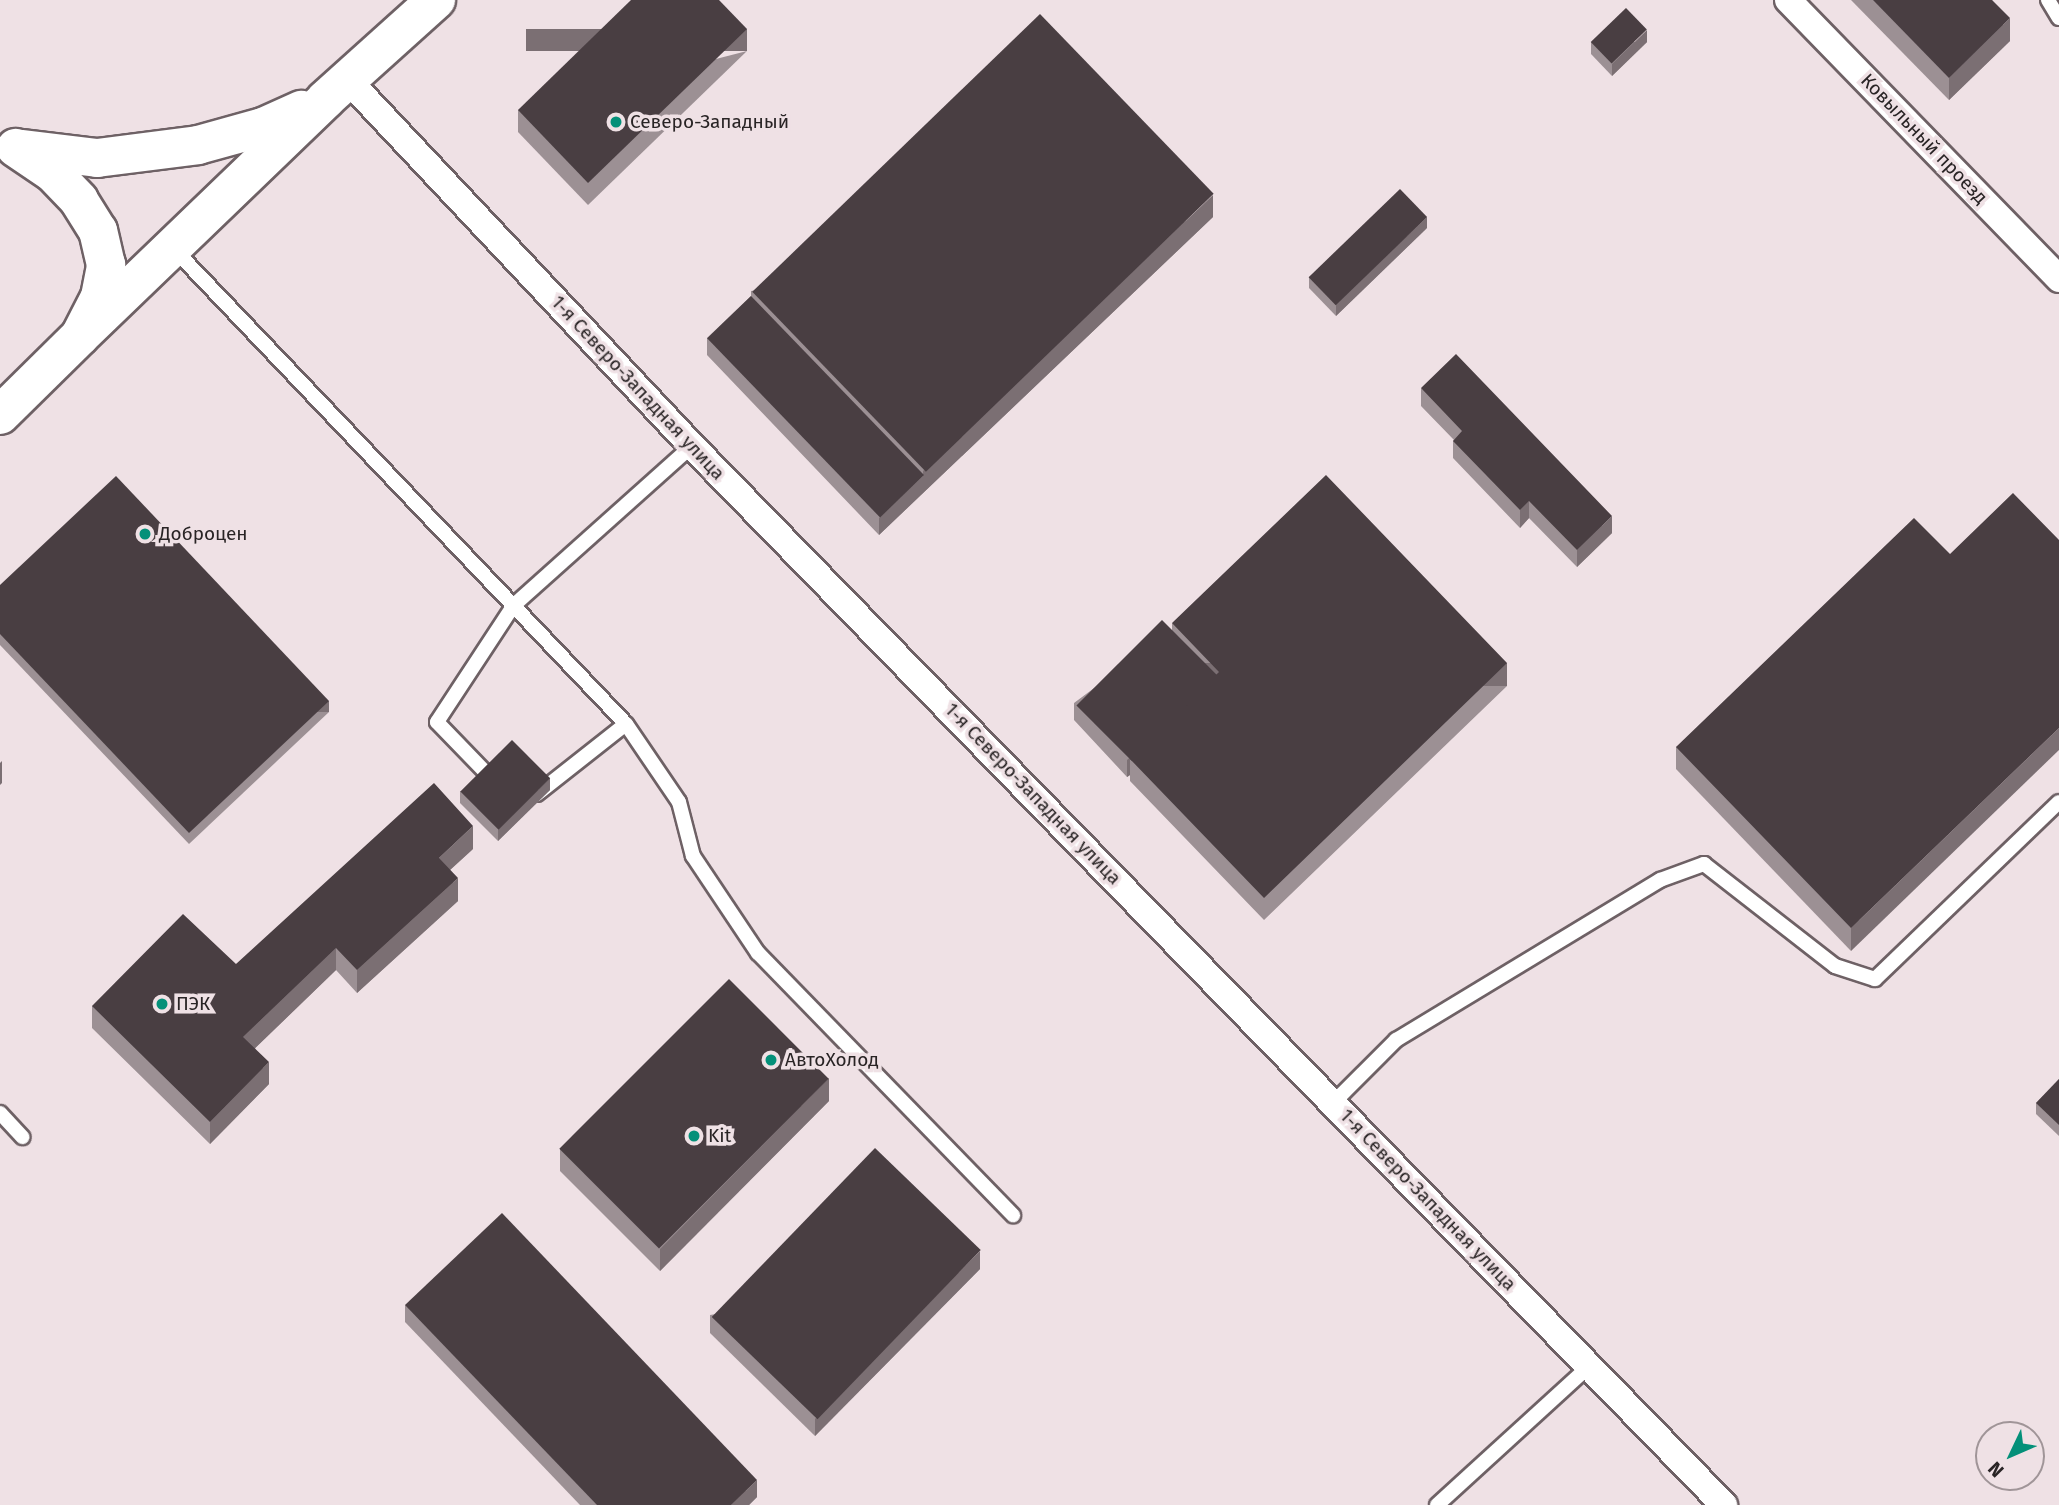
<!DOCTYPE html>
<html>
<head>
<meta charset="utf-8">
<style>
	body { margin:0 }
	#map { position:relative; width:2059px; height:1505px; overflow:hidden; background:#efe1e5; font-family:"Fira Sans",sans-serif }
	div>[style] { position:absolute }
	.roads { filter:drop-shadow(2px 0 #6e6165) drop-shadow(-2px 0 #6e6165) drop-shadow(0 2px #6e6165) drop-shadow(0 -2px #6e6165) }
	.service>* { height:14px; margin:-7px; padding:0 7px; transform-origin:7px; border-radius:7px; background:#fff }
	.minor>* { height:26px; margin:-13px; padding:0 13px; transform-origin:13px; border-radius:13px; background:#fff }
	.secondary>* { height:38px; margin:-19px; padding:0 19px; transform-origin:19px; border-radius:19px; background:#fff }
	.wall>* { inset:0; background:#9c9094 }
	.shaded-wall>* { inset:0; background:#7b6f73; transform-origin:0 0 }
	.building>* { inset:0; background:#493e42; transform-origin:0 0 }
	.dots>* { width:19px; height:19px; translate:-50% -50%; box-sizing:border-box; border:4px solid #efe1e5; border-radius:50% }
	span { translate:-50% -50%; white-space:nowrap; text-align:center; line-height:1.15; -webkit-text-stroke:7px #efe1e5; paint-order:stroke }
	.poi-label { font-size:19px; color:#292425 }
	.left { translate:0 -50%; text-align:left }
	.street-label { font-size:19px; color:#292425 }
	.north { position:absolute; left:1975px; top:1421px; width:70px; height:70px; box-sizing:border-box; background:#efe1e5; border:2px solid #a09598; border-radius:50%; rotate:226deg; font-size:19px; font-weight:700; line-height:28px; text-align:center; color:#292425 }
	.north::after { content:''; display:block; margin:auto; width:24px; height:32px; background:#049079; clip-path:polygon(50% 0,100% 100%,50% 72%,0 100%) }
</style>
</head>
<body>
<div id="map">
	<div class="roads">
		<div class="service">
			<i style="left:2048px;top:0;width:21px;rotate:59deg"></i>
			<i style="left:173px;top:248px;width:657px;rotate:46.42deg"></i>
			<i style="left:626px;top:724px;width:94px;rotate:55.8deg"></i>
			<i style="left:679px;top:802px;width:56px;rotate:75.5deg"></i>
			<i style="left:693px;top:856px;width:117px;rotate:56.2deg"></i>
			<i style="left:758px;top:953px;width:366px;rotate:45.8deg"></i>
			<i style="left:494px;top:781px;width:82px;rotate:-134deg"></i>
			<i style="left:437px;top:722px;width:140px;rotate:-56.7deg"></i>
			<i style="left:514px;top:605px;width:239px;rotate:-41.8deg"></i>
			<i style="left:537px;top:794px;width:113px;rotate:-38.2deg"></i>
			<i style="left:1334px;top:1102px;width:88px;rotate:-45deg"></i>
			<i style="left:1396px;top:1040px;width:309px;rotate:-31.2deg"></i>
			<i style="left:1660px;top:880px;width:47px;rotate:-20deg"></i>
			<i style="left:1704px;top:864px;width:166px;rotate:37.9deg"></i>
			<i style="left:1835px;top:966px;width:42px;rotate:18deg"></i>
			<i style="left:1875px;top:979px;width:255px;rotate:-43.9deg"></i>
			<i style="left:0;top:1113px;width:33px;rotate:47deg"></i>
			<i style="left:1437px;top:1505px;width:205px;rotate:-42.4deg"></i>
		</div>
		<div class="minor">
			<i style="left:1788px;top:0;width:389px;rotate:45.8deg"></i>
			<i style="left:347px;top:79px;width:504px;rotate:46.77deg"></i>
			<i style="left:692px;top:446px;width:1479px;rotate:45.74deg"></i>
		</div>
		<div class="secondary">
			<i style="left:23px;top:149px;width:75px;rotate:6.9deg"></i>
			<i style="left:97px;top:158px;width:102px;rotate:-7.3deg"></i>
			<i style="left:198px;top:145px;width:67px;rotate:-15.5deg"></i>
			<i style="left:263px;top:127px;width:42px;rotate:-24.1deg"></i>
			<i style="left:80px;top:336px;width:342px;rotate:-43.9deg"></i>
			<i style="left:326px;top:99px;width:148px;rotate:-42deg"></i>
			<i style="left:0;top:415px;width:112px;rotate:-44.6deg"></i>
			<i style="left:80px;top:336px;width:44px;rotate:-62.9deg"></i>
			<i style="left:100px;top:297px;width:33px;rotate:-79deg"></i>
			<i style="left:106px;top:265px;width:35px;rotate:-103deg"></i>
			<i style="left:98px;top:231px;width:36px;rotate:-122deg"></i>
			<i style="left:79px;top:200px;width:37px;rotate:-134deg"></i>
			<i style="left:53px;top:173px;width:45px;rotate:-146deg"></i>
		</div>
	</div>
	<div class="wall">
		<i style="clip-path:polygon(1851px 0,1992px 0,2010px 41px,1949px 100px)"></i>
		<i style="clip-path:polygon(1591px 42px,1647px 42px,1612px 76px,1591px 54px)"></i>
		<i style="clip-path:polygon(747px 51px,588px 205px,518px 132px,518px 110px)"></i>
		<i style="clip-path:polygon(1213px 217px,879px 535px,707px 355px,707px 338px,751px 296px,751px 291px)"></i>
		<i style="clip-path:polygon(1427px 228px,1336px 316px,1309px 288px,1309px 277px)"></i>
		<i style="clip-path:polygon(1421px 388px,1612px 533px,1577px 567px,1529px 518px,1520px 528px,1453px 458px,1453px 441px,1454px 440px,1421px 406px)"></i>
		<i style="clip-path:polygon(1950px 554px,1851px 951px,1676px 769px,1676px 747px)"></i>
		<i style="clip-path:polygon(0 585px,329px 712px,189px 844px,0 645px)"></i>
		<i style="clip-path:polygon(1172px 623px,1507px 686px,1264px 920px,1130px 781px,1130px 775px,1127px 777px,1074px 720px,1074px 703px,1172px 630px)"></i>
		<i style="clip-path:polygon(550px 790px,498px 841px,460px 803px,460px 791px)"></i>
		<i style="clip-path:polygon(473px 849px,450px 870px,458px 901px,357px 993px,336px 970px,255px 1048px,269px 1084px,210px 1144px,92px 1028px,92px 1006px,236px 964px)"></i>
		<i style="clip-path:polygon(2059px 1079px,2059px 1136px,2036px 1114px,2036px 1103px)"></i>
		<i style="clip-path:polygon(829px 1101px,660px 1271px,560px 1171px,560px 1149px)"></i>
		<i style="clip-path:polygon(980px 1269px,815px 1436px,710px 1333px,710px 1315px)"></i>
		<i style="clip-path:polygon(405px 1305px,757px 1497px,749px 1505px,580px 1505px,405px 1322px)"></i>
	</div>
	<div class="shaded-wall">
		<i style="clip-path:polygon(2010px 18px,2010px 41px,1949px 100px,1949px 78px)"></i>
		<i style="left:747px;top:29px;width:22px;height:221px;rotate:90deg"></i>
		<i style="clip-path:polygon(1647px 30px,1647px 42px,1612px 76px,1612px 64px)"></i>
		<i style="clip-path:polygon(1213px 195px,1213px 217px,879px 535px,879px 518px,923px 476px,923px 471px)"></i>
		<i style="clip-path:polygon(1427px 217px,1427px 228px,1336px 316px,1336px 304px)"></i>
		<i style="clip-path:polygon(1529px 501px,1529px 518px,1520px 528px,1520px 510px)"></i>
		<i style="clip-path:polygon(1612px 516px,1612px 533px,1577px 567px,1577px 550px)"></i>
		<i style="left:1507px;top:663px;width:23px;height:338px;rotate:90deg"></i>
		<i style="clip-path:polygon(1219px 677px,1130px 759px,1130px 775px,1127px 777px,1127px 760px)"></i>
		<i style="left:329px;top:701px;width:11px;height:192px;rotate:90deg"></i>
		<i style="clip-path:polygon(2059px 728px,2059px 750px,1851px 951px,1851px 928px)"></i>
		<i style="clip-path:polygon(2px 761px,2px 783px,0 785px,0 763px)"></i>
		<i style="clip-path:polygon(550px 778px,550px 790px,498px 841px,498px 830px)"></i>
		<i style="clip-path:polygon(473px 826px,473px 849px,439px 880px,439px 858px)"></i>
		<i style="clip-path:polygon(458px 878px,458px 901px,357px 993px,357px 970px)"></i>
		<i style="clip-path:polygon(336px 948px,336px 970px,243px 1060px,243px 1037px)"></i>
		<i style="clip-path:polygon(269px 1062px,269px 1084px,210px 1144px,210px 1122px)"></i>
		<i style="clip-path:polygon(829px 1078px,829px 1101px,660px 1271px,660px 1249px)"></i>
		<i style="clip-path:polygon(980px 1251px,980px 1269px,815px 1436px,815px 1419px)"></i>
		<i style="clip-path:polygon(757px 1480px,757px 1497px,749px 1505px,731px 1505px)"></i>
	</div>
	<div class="building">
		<i style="clip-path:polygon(631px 0,719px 0,747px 29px,588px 183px,518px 110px)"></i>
		<i style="clip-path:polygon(1873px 0,1992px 0,2010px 18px,1949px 78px)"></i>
		<i style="left:1626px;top:8px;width:30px;height:49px;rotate:46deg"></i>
		<i style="left:1040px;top:14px;width:250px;height:400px;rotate:46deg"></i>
		<i style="left:1400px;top:189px;width:39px;height:127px;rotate:46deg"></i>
		<i style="left:751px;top:296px;width:249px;height:61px;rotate:46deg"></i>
		<i style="clip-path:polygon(1456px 354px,1612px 516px,1577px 550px,1529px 501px,1520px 510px,1453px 441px,1462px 431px,1421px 388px)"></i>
		<i style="clip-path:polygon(1326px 475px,1507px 663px,1264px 898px,1130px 759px,1219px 672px,1172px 623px)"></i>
		<i style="clip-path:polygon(116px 476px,329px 701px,189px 833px,0 634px,0 585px)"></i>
		<i style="clip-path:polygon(2013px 493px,2059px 540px,2059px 728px,1851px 928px,1676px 747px,1914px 518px,1950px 554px)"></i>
		<i style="left:1162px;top:620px;width:78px;height:121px;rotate:45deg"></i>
		<i style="left:512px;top:740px;width:54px;height:73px;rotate:45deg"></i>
		<i style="clip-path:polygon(434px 783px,473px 826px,439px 858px,458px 878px,357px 970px,336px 948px,243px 1037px,269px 1062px,210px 1122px,92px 1006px,183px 914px,236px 964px)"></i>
		<i style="left:729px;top:979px;width:141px;height:240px;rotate:45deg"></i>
		<i style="clip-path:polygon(2059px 1079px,2059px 1125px,2036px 1103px)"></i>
		<i style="left:875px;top:1148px;width:147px;height:235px;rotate:44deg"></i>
		<i style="clip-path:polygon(502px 1213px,757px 1480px,731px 1505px,597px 1505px,405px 1305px)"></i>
	</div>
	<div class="dots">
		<i style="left:616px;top:122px;background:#049079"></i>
		<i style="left:145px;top:534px;background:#049079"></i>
		<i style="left:162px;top:1004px;background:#049079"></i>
		<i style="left:771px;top:1060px;background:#049079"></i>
		<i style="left:694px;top:1136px;background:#049079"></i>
	</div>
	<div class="poi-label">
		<span class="left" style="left:630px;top:122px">Северо-Западный</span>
		<span class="left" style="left:159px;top:534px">Доброцен</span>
		<span class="left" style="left:176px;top:1004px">ПЭК</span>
		<span class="left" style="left:785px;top:1060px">АвтоХолод</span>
		<span class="left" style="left:708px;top:1136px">Kit</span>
	</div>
	<div class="street-label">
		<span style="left:1924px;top:139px;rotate:46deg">Ковыльный проезд</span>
		<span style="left:638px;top:388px;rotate:47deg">1-я Северо-Западная улица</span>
		<span style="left:1033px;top:794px;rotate:46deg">1-я Северо-Западная улица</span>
		<span style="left:1428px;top:1200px;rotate:46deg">1-я Северо-Западная улица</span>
	</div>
	<div class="north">N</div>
</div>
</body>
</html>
